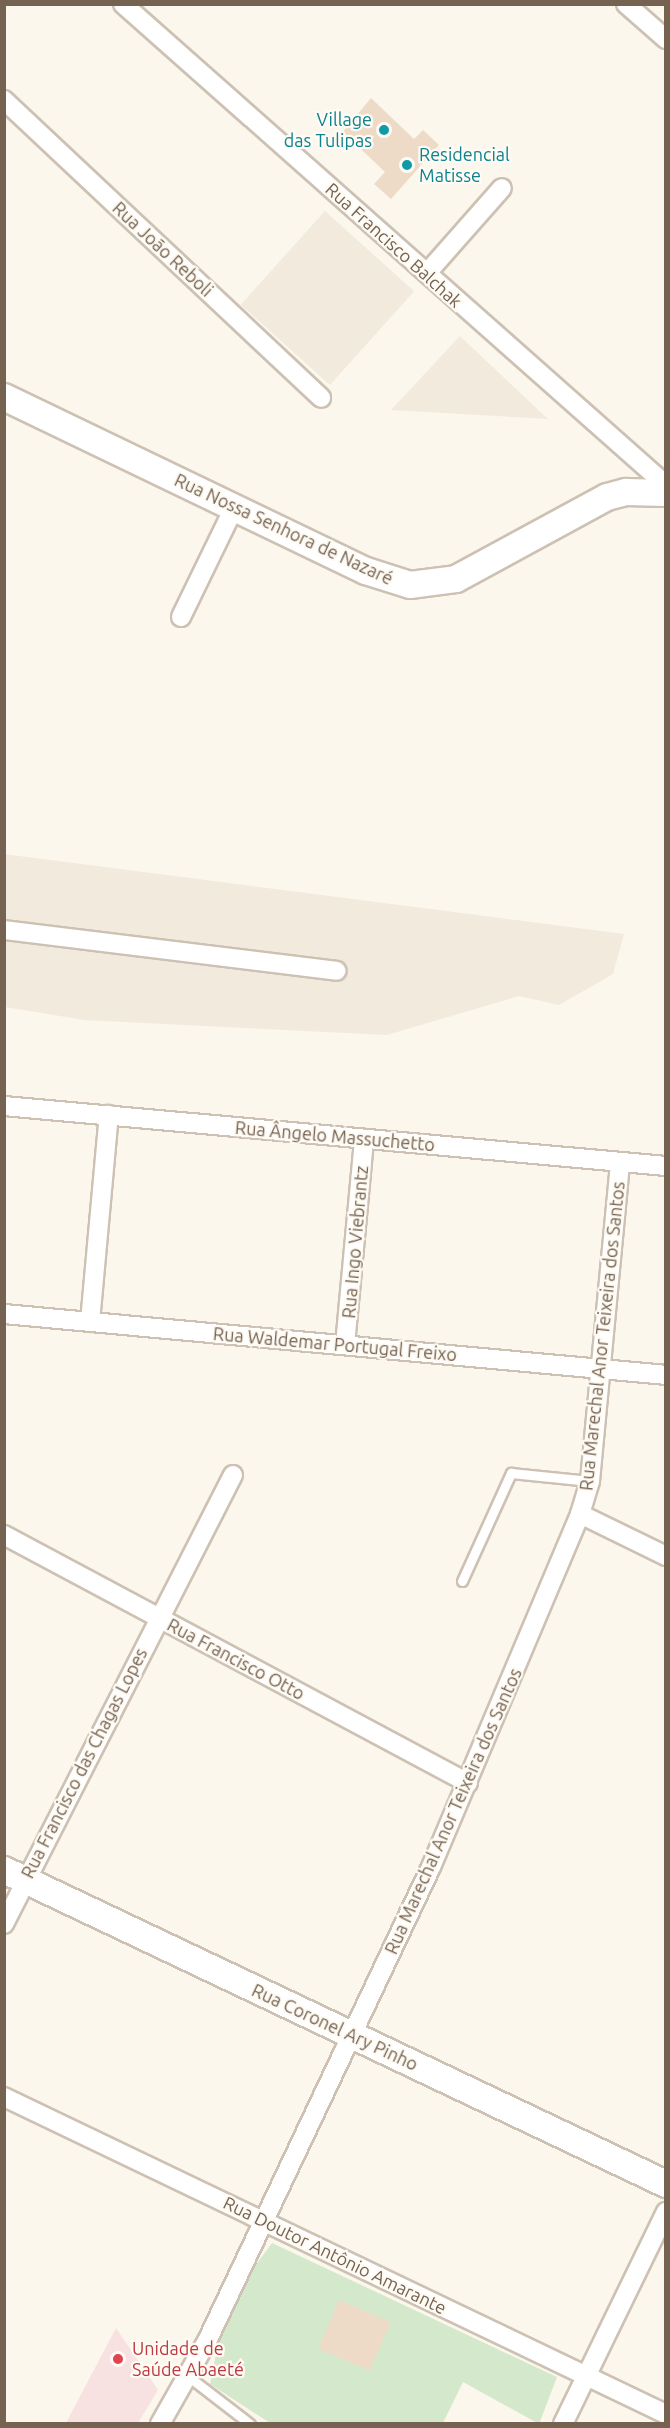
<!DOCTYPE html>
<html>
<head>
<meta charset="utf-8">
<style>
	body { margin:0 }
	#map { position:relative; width:670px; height:2428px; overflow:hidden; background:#fbf7ed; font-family:Ubuntu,sans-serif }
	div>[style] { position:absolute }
	.residential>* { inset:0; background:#f2eadc; transform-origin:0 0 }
	.medical>* { inset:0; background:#f8e1e1 }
	.green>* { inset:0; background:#d4e8cc }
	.building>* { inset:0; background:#eedbc7; transform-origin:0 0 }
	.roads { filter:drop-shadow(2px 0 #cdc1b3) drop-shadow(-2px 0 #cdc1b3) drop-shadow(0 2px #cdc1b3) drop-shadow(0 -2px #cdc1b3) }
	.lane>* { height:9px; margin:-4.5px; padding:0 4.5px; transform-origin:4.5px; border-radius:4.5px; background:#fff }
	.street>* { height:18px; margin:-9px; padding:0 9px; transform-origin:9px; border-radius:9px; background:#fff }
	.secondary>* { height:26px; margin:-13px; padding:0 13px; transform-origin:13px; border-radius:13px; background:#fff }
	.dots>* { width:16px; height:16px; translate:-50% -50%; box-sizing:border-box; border:3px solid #fefbf4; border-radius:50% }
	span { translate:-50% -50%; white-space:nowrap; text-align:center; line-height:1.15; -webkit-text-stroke:4.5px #fefbf4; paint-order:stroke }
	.culture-label { font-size:18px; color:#0d838f }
	.right { translate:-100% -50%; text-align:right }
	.left { translate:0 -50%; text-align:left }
	.street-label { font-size:18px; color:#756251 }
	.health-label { font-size:18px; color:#be3a42 }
	.frame { position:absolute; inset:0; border:6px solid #756251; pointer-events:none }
</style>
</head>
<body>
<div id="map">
	<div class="residential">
		<i style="left:325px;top:211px;width:120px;height:126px;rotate:42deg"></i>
		<i style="clip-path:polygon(460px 336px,548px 419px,391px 410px)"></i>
		<i style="clip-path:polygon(4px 854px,624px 934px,613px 974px,559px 1005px,519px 996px,387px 1035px,84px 1020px,5px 1007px)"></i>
	</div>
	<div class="medical">
		<i style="clip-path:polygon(116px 2328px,158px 2390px,138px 2423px,66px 2423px)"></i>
	</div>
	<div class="green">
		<i style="clip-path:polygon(272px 2243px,557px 2377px,539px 2424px,463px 2382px,443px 2423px,270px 2423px,210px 2384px,220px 2335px,243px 2282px)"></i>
	</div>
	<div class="building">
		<i style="clip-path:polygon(371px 98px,414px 139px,423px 130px,439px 145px,391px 199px,374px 184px,385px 172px,343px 132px)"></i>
		<i style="left:339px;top:2300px;width:56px;height:53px;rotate:23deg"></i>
	</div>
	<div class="roads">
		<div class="lane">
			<i style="left:462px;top:1581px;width:119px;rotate:-65.6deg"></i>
			<i style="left:511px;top:1473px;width:79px;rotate:5.8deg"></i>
			<i style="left:189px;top:2377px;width:77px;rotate:37.6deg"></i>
		</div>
		<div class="street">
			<i style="left:123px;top:4px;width:725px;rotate:41.54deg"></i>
			<i style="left:626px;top:4px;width:53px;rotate:41.2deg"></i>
			<i style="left:4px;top:100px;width:435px;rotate:43.2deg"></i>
			<i style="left:427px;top:273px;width:113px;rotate:-48.6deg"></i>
			<i style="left:181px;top:617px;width:123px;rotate:-64.1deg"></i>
			<i style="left:4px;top:930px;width:335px;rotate:7deg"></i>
			<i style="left:4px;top:1106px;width:665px;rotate:5.18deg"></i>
			<i style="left:4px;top:1314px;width:665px;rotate:5.26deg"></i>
			<i style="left:90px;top:1322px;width:208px;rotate:-84.8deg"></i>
			<i style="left:345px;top:1345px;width:207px;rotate:-84.7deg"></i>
			<i style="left:580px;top:1514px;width:96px;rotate:26deg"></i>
			<i style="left:4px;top:1535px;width:526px;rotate:28.12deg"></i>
			<i style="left:4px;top:1924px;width:504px;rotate:-62.98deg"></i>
			<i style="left:4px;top:2097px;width:734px;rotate:25.59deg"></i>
			<i style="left:160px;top:2424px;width:98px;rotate:-60.5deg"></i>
			<i style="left:208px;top:2339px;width:522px;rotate:-64.71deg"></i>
			<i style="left:431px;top:1867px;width:383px;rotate:-67.1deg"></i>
			<i style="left:580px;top:1514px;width:34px;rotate:-73deg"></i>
			<i style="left:590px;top:1481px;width:320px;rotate:-84.6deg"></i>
			<i style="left:563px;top:2424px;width:236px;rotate:-64.1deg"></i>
		</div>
		<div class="secondary">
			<i style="left:4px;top:397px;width:402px;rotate:25.7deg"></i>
			<i style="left:366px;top:571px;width:46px;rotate:17.7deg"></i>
			<i style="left:410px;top:585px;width:46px;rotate:-7.4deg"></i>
			<i style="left:456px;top:579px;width:172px;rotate:-28.5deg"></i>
			<i style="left:607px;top:497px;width:20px;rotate:-15deg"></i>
			<i style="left:626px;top:492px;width:40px;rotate:1.4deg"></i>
			<i style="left:4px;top:1870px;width:733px;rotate:25.38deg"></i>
		</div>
	</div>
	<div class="dots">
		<i style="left:384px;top:130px;background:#0f9aa8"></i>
		<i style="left:407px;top:165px;background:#0f9aa8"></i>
		<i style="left:118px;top:2359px;background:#e0444e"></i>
	</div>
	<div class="culture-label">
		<span class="right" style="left:372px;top:130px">Village<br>das Tulipas</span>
		<span class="left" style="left:419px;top:165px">Residencial<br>Matisse</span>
	</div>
	<div class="street-label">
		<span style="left:394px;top:245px;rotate:42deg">Rua Francisco Balchak</span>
		<span style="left:163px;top:249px;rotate:43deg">Rua João Reboli</span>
		<span style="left:284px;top:529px;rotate:25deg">Rua Nossa Senhora de Nazaré</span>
		<span style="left:335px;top:1136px;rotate:5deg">Rua Ângelo Massuchetto</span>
		<span style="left:355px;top:1242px;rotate:-85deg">Rua Ingo Viebrantz</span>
		<span style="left:602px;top:1336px;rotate:-84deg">Rua Marechal Anor Teixeira dos Santos</span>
		<span style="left:335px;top:1344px;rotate:5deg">Rua Waldemar Portugal Freixo</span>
		<span style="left:236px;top:1659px;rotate:28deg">Rua Francisco Otto</span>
		<span style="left:84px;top:1763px;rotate:-63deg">Rua Francisco das Chagas Lopes</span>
		<span style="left:453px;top:1811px;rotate:-66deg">Rua Marechal Anor Teixeira dos Santos</span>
		<span style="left:335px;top:2027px;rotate:25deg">Rua Coronel Ary Pinho</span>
		<span style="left:335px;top:2255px;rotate:26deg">Rua Doutor Antônio Amarante</span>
	</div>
	<div class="health-label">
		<span class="left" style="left:132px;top:2359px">Unidade de<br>Saúde Abaeté</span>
	</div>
	<div class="frame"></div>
</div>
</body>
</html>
